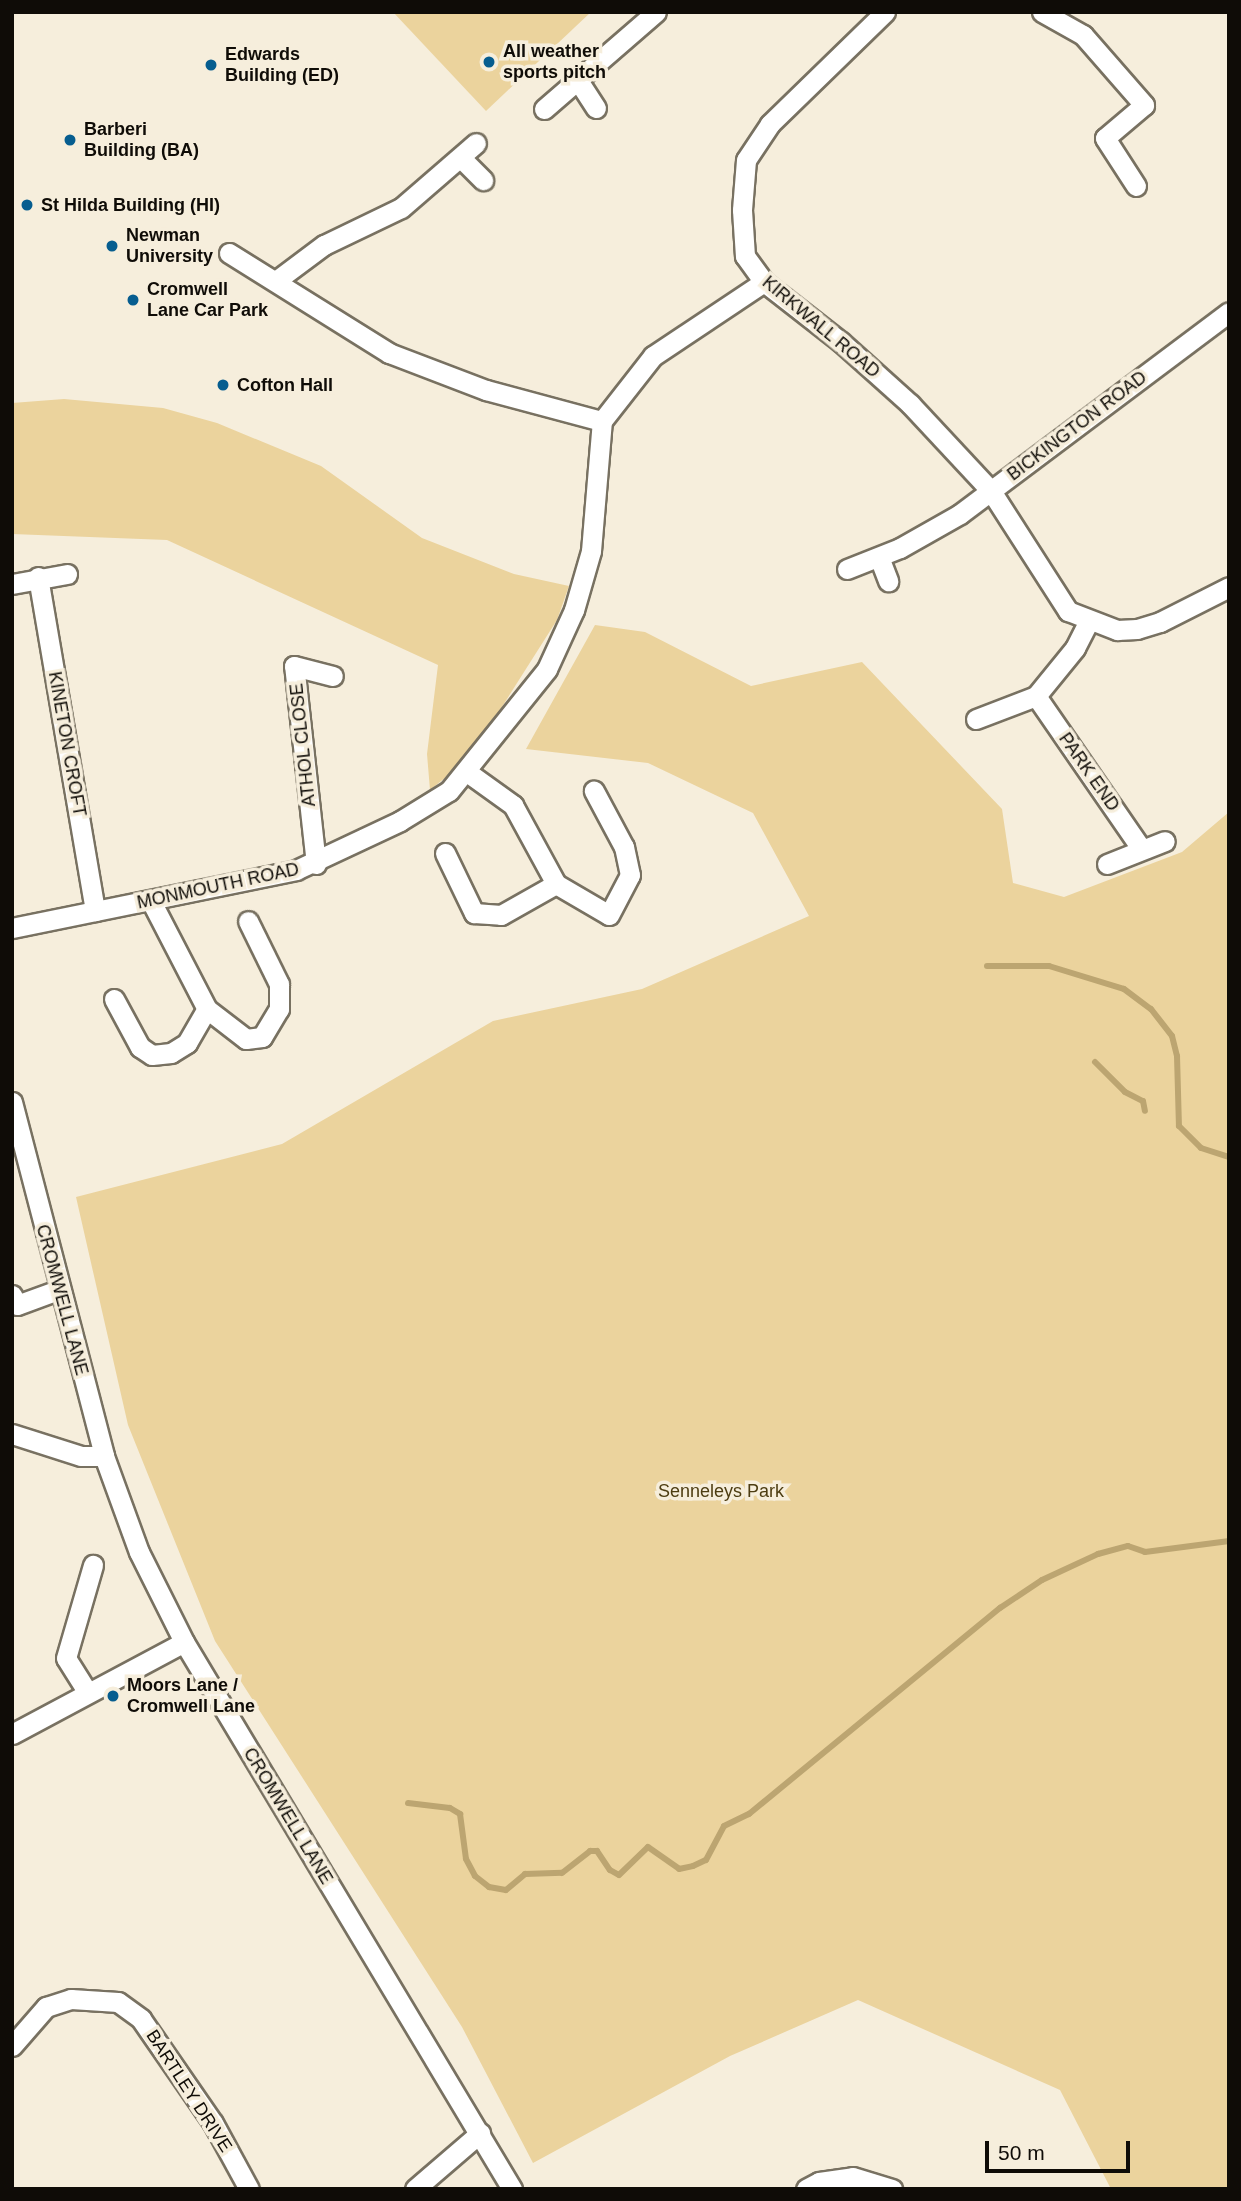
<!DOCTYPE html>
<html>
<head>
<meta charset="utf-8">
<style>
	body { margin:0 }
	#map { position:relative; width:1241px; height:2201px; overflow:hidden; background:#f6eedc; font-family:Helvetica,sans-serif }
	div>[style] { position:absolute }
	.green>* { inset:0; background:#ebd39d }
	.stream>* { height:6px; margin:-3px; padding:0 3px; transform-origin:3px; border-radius:3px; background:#bca571 }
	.roads { filter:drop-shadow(2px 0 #787161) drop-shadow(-2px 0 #787161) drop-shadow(0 2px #787161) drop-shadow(0 -2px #787161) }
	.minor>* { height:19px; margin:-9.5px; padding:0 9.5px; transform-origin:9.5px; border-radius:9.5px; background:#fff }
	.dots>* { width:19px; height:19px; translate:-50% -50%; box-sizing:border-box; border:4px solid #f6eedc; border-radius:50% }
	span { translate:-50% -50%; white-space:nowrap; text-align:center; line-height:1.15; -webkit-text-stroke:7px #f6eedc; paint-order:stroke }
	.poi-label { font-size:18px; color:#0f0c07; font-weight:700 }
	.left { translate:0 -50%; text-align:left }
	.street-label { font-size:18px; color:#0f0c07 }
	.park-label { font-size:18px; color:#4d3d12 }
	.frame { position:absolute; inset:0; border:14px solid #0f0c07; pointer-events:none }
	.scale { position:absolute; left:985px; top:2141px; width:145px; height:32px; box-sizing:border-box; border:4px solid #0f0c07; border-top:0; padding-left:9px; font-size:21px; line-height:24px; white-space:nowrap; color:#0f0c07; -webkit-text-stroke:5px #f6eedc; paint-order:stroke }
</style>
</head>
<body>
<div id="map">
	<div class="green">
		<i style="clip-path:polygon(393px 12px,591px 12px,486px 111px)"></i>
		<i style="clip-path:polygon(64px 399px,163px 408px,217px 423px,321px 466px,422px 538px,514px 574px,569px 586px,557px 620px,493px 721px,451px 773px,430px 790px,427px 754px,438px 665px,167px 540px,12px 534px,12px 403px)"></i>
		<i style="clip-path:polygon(595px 625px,645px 632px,751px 686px,862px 662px,1002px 809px,1013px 883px,1064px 897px,1182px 852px,1229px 812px,1229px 2189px,1111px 2189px,1060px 2090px,858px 2000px,730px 2056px,533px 2163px,462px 2027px,215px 1641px,128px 1425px,76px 1197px,282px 1144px,493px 1021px,642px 989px,809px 916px,753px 813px,648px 763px,526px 749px)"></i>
	</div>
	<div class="stream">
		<i style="left:987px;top:966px;width:62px"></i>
		<i style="left:1049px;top:966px;width:78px;rotate:17deg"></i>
		<i style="left:1124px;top:989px;width:34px;rotate:37deg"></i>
		<i style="left:1151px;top:1009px;width:34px;rotate:52deg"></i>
		<i style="left:1172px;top:1036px;width:21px;rotate:76deg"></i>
		<i style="left:1177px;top:1056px;width:70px;rotate:88.4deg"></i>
		<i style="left:1179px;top:1126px;width:31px;rotate:45deg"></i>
		<i style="left:1201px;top:1148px;width:29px;rotate:18deg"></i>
		<i style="left:1095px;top:1062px;width:42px;rotate:45deg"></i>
		<i style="left:1125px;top:1092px;width:20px;rotate:27deg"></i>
		<i style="left:1143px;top:1101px;width:10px;rotate:79deg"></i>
		<i style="left:408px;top:1803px;width:42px;rotate:6.8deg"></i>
		<i style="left:450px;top:1808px;width:12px;rotate:31deg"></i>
		<i style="left:460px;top:1814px;width:45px;rotate:82.4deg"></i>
		<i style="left:466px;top:1859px;width:19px;rotate:62deg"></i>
		<i style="left:475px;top:1876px;width:18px;rotate:38deg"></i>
		<i style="left:489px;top:1887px;width:17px;rotate:10deg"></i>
		<i style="left:506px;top:1890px;width:25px;rotate:-40deg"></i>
		<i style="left:525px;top:1874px;width:37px;rotate:-2deg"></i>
		<i style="left:562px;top:1873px;width:36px;rotate:-38deg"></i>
		<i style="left:590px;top:1851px;width:7px"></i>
		<i style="left:597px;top:1851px;width:23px;rotate:56deg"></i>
		<i style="left:610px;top:1870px;width:10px;rotate:29deg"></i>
		<i style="left:619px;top:1875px;width:40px;rotate:-44deg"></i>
		<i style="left:648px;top:1847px;width:38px;rotate:35deg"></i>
		<i style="left:679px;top:1869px;width:14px;rotate:-12deg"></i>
		<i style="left:693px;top:1866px;width:14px;rotate:-25deg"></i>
		<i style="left:706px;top:1860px;width:38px;rotate:-62deg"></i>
		<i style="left:724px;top:1826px;width:28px;rotate:-26deg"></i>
		<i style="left:749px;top:1814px;width:325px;rotate:-39.4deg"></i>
		<i style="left:1000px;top:1608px;width:50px;rotate:-33.7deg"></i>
		<i style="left:1042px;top:1580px;width:62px;rotate:-24.9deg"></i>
		<i style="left:1098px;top:1554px;width:31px;rotate:-15deg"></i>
		<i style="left:1128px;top:1546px;width:18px;rotate:19deg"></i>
		<i style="left:1145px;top:1552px;width:85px;rotate:-7.5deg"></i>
	</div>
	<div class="roads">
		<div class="minor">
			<i style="left:885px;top:12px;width:161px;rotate:135.8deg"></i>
			<i style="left:770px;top:124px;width:43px;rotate:123.7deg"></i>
			<i style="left:746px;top:160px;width:50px;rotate:94.6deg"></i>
			<i style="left:742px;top:210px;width:46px;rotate:86.3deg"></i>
			<i style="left:745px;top:256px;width:32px;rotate:54deg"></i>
			<i style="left:764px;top:282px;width:98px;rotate:37.9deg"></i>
			<i style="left:841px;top:342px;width:93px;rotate:41.9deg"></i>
			<i style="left:910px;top:404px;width:119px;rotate:47deg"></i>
			<i style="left:991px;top:491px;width:143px;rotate:57.3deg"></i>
			<i style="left:1068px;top:611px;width:53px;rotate:21.2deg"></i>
			<i style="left:1117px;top:630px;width:20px;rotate:-3deg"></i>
			<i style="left:1137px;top:629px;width:24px;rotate:-17deg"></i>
			<i style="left:1160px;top:622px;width:77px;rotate:-26.9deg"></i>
			<i style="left:1042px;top:12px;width:47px;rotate:29.3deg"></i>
			<i style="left:1083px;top:35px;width:93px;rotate:48.9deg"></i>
			<i style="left:1144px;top:105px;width:51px;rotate:139.8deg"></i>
			<i style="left:1105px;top:138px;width:57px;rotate:57.1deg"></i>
			<i style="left:579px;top:82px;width:31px;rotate:57deg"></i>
			<i style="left:544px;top:109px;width:148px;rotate:-40.9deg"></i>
			<i style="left:462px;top:159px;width:30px;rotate:45deg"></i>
			<i style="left:229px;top:253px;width:189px;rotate:32deg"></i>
			<i style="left:389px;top:353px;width:104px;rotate:20.9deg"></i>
			<i style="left:486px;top:390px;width:120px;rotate:15deg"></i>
			<i style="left:277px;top:280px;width:59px;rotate:-36.7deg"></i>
			<i style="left:324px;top:245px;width:85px;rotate:-25.7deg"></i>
			<i style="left:401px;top:208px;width:99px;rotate:-40.9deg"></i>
			<i style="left:879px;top:557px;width:26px;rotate:69deg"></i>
			<i style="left:847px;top:569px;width:57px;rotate:-21.6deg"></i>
			<i style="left:900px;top:548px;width:69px;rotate:-29.5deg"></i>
			<i style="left:960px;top:514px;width:336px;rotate:-36.9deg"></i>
			<i style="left:38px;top:577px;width:339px;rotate:80.3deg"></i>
			<i style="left:12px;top:584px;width:56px;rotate:-10.3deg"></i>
			<i style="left:1036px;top:696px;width:185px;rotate:55.4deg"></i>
			<i style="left:976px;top:719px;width:64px;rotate:-21deg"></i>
			<i style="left:1036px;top:696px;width:62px;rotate:-50.9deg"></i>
			<i style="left:1075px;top:648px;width:29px;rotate:-63deg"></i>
			<i style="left:467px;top:772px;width:57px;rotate:35.7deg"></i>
			<i style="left:513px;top:805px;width:90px;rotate:61.4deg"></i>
			<i style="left:445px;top:853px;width:67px;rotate:64.2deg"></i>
			<i style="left:474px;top:913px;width:27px;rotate:4deg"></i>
			<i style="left:501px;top:915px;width:63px;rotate:-29.4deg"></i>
			<i style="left:556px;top:884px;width:61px;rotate:30.3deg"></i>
			<i style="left:609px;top:915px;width:45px;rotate:-62.3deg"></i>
			<i style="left:630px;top:875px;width:29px;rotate:-102deg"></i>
			<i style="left:624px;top:847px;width:64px;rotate:-118.2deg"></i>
			<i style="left:316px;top:864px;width:199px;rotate:-96.3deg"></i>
			<i style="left:294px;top:666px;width:40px;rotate:14.4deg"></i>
			<i style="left:1107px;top:864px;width:62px;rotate:-21.6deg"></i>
			<i style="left:151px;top:901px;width:122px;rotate:62.6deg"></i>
			<i style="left:12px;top:928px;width:290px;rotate:-11.5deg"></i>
			<i style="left:296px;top:870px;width:115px;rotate:-25.2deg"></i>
			<i style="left:400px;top:821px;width:57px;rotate:-31.5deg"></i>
			<i style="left:449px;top:791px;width:156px;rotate:-51.2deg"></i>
			<i style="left:547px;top:669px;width:65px;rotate:-65.4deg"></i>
			<i style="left:574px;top:610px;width:61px;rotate:-73.9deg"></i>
			<i style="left:591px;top:551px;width:130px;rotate:-85.2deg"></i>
			<i style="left:602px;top:421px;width:83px;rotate:-51.9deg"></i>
			<i style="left:653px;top:356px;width:133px;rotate:-33.7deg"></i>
			<i style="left:114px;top:999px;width:55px;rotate:61.6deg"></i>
			<i style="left:140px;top:1047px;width:14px;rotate:34deg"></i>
			<i style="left:152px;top:1055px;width:19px;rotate:-6deg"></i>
			<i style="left:171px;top:1053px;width:19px;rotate:-32deg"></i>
			<i style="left:187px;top:1043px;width:39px;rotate:-60deg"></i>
			<i style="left:207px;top:1009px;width:49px;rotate:37.6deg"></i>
			<i style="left:246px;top:1039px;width:16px;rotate:-7deg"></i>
			<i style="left:262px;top:1037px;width:33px;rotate:-59deg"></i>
			<i style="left:279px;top:1009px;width:25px;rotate:-90deg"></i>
			<i style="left:279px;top:984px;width:70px;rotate:-116.2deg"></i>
			<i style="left:12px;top:1102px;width:366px;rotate:75.4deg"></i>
			<i style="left:104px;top:1456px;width:102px;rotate:70deg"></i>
			<i style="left:139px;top:1552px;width:101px;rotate:63.4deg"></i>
			<i style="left:184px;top:1642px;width:638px;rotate:59.05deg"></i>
			<i style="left:12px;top:1295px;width:11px;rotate:63deg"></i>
			<i style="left:17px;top:1305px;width:44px;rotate:-20.1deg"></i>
			<i style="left:12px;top:1434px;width:72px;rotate:17.7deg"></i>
			<i style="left:81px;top:1456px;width:23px"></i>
			<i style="left:88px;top:1693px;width:41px;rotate:-122.2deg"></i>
			<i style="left:66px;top:1658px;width:97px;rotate:-73.8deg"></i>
			<i style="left:12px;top:1734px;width:195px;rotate:-28.1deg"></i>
			<i style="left:12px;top:2046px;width:52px;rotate:-48.9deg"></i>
			<i style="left:46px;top:2007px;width:26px;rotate:-18deg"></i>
			<i style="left:71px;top:1999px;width:47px;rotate:3.7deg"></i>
			<i style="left:118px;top:2002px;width:29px;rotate:36deg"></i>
			<i style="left:141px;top:2019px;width:126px;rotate:55.3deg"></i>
			<i style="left:213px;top:2123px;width:75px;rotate:61.4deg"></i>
			<i style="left:415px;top:2189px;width:86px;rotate:-40.7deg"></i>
			<i style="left:806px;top:2189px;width:15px;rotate:-28deg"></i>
			<i style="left:819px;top:2182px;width:34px;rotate:-8deg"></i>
			<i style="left:853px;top:2177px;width:41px;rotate:17.1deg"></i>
		</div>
	</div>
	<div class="dots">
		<i style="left:489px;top:62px;background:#065d8f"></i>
		<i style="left:211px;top:65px;background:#065d8f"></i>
		<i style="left:70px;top:140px;background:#065d8f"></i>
		<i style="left:27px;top:205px;background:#065d8f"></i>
		<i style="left:112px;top:246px;background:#065d8f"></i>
		<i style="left:133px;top:300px;background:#065d8f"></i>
		<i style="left:223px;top:385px;background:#065d8f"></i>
		<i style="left:113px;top:1696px;background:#065d8f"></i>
	</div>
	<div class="poi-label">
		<span class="left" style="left:503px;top:62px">All weather<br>sports pitch</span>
		<span class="left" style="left:225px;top:65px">Edwards<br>Building (ED)</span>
		<span class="left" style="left:84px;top:140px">Barberi<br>Building (BA)</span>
		<span class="left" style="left:41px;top:205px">St Hilda Building (HI)</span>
		<span class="left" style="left:126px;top:246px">Newman<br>University</span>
		<span class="left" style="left:147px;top:300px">Cromwell<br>Lane Car Park</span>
		<span class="left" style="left:237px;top:385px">Cofton Hall</span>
		<span class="left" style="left:127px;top:1696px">Moors Lane /<br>Cromwell Lane</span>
	</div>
	<div class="street-label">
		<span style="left:821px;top:327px;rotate:40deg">KIRKWALL ROAD</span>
		<span style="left:1077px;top:426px;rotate:-37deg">BICKINGTON ROAD</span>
		<span style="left:67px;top:744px;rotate:80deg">KINETON CROFT</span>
		<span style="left:303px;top:745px;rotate:-96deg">ATHOL CLOSE</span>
		<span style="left:1089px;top:772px;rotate:55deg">PARK END</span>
		<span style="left:218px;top:886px;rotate:-12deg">MONMOUTH ROAD</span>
		<span style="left:62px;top:1300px;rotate:75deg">CROMWELL LANE</span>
		<span style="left:288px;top:1816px;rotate:59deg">CROMWELL LANE</span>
		<span style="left:189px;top:2091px;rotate:57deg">BARTLEY DRIVE</span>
	</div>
	<div class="park-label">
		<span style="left:721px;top:1491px">Senneleys Park</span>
	</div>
	<div class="frame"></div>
	<div class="scale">50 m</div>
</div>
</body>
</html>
